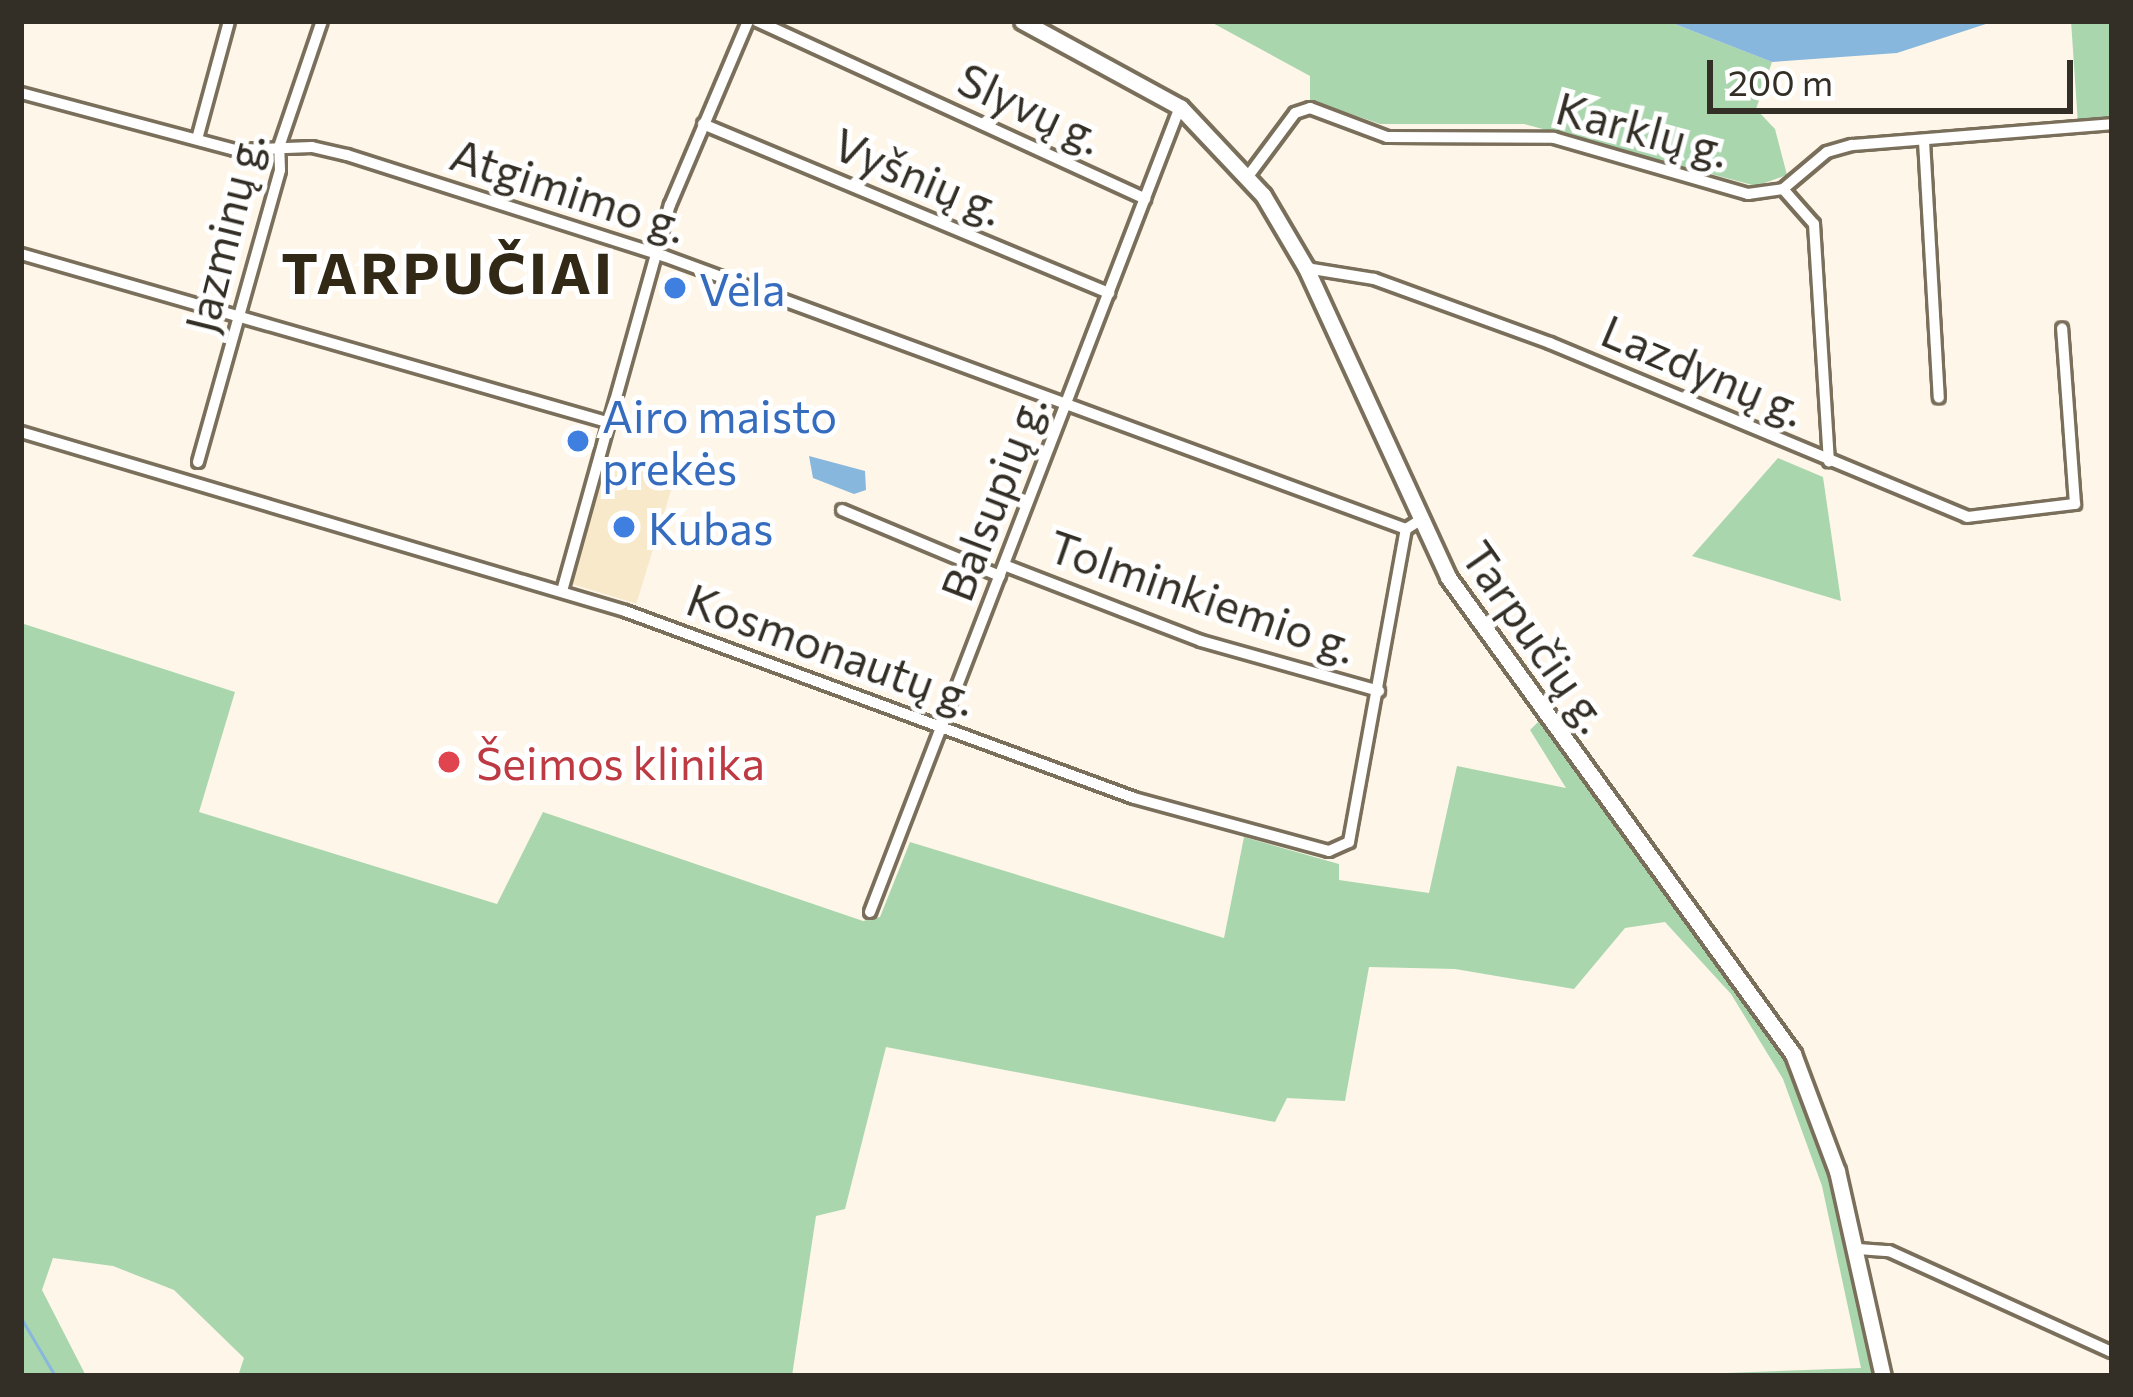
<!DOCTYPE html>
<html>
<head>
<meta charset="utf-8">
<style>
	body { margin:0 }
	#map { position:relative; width:2133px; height:1397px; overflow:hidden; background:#fef6e9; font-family:Commissioner,sans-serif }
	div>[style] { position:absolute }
	.built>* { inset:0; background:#f8e9cb; transform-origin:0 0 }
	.green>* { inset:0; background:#aad6ae }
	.water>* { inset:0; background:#87b7dc }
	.stream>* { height:3px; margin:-1.5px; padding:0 1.5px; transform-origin:1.5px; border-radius:1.5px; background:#87b7dc }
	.roads { filter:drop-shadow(3px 0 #7a6f5b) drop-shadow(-3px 0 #7a6f5b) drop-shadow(0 3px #7a6f5b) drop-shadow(0 -3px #7a6f5b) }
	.minor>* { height:10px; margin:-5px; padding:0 5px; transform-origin:5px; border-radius:5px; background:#fff }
	.secondary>* { height:15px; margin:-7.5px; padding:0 7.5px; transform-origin:7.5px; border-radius:7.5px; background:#fff }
	.dots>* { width:33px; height:33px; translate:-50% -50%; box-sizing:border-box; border:6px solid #fff; border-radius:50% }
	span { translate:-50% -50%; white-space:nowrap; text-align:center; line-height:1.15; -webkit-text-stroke:10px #fff; paint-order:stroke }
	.street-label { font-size:45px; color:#332f26 }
	.shop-label { font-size:45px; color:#366cbe }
	.left { translate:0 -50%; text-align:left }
	.health-label { font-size:45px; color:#be3a42 }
	.district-label { font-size:57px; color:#312816; font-weight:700; letter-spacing:3px }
	.frame { position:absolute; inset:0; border:24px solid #332f26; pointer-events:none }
	.scale { position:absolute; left:1707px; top:60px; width:366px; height:54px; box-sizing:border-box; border:6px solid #332f26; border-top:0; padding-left:15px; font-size:36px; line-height:42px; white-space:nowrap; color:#332f26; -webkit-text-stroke:9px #fff; paint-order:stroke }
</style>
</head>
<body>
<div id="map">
	<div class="built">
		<i style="left:608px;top:457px;width:70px;height:132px;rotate:17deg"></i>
	</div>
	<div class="green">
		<i style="clip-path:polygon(1209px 21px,1667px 21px,1772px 62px,1756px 109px,1775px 129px,1787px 175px,1756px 186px,1524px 124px,1380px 124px,1310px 100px,1310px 76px)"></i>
		<i style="clip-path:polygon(2071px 21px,2112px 21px,2112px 119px,2078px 124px)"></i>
		<i style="clip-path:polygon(1778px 458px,1823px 477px,1841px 601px,1692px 556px)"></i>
		<i style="clip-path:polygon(21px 623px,235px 692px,199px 812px,497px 904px,543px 812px,863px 921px,880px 917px,910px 842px,1224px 938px,1244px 837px,1339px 864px,1339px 880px,1429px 893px,1457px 766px,1566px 788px,1530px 730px,1540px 720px,1799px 1079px,1838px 1195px,1876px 1376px,1646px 1376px,1861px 1368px,1822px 1186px,1783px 1079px,1731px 994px,1665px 922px,1625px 928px,1574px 989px,1455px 969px,1369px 967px,1345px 1101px,1287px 1098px,1275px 1122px,886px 1047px,845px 1209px,816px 1216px,792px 1376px,238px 1376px,244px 1358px,174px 1290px,113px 1266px,53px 1258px,42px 1290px,86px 1376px,21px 1376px)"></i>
	</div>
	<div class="water">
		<i style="clip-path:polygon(1667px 21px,1995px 21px,1897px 53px,1772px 62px)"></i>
		<i style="clip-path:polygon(809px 456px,865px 471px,866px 490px,854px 494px,813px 478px)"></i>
	</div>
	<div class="stream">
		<i style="left:21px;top:1318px;width:67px;rotate:59.6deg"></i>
	</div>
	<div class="roads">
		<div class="minor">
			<i style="left:757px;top:21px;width:427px;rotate:24.6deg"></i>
			<i style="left:21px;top:93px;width:221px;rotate:14.9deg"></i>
			<i style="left:235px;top:150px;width:77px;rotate:-2.2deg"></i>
			<i style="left:312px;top:147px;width:36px;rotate:13deg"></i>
			<i style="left:347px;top:155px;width:333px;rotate:17.7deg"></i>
			<i style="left:664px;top:256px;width:791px;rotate:20.2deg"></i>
			<i style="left:1406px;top:529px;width:15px;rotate:-32deg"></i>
			<i style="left:703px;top:124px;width:440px;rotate:22.6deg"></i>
			<i style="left:197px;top:139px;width:122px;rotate:-74.8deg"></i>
			<i style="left:1924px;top:141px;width:257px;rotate:86.7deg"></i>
			<i style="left:1249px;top:175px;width:77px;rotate:-53.4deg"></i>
			<i style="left:1295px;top:113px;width:16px;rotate:-18deg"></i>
			<i style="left:1310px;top:108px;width:82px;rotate:20.6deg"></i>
			<i style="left:1387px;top:137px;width:167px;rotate:0.3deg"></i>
			<i style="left:1554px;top:138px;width:202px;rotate:16.1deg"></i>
			<i style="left:1748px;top:194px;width:35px;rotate:-8deg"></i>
			<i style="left:1783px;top:189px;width:57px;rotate:-40.1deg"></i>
			<i style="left:1827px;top:152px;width:26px;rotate:-16deg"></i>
			<i style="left:1852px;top:145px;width:261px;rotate:-4.6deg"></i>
			<i style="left:1783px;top:189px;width:47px;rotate:48.5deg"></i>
			<i style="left:1814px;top:224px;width:238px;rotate:86.4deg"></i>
			<i style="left:21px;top:254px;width:613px;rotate:16.01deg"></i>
			<i style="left:1306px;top:268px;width:69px;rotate:9.2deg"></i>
			<i style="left:1374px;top:279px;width:187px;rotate:20deg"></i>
			<i style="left:1550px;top:343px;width:452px;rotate:22.6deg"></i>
			<i style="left:1967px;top:517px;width:109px;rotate:-6.9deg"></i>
			<i style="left:2075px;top:504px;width:176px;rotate:-94.2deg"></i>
			<i style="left:21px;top:432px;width:630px;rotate:16.51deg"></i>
			<i style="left:625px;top:611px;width:542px;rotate:20.17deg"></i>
			<i style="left:1134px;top:798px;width:202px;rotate:15.2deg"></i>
			<i style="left:1329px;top:851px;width:22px;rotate:-24deg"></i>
			<i style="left:1349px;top:842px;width:318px;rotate:-79.7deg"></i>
			<i style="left:198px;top:462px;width:303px;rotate:-74.3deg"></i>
			<i style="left:280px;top:170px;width:23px;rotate:-92deg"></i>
			<i style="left:279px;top:147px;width:133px;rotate:-71.2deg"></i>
			<i style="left:842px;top:510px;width:171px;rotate:22.7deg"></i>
			<i style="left:1004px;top:565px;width:211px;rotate:21.1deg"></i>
			<i style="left:1201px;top:641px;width:185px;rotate:15.7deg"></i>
			<i style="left:562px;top:591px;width:401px;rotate:-74.4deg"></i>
			<i style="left:670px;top:205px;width:200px;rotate:-67deg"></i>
			<i style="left:870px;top:912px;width:863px;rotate:-68.94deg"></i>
			<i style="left:1858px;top:1249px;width:31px;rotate:4deg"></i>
			<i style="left:1889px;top:1251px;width:245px;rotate:24.4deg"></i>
		</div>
		<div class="secondary">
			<i style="left:1022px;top:21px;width:180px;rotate:28.6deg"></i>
			<i style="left:1180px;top:107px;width:121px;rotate:46.7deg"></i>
			<i style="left:1263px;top:195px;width:85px;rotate:59.5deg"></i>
			<i style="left:1306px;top:268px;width:340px;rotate:65.3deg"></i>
			<i style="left:1448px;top:577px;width:589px;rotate:54.12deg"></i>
			<i style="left:1793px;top:1054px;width:125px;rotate:69.4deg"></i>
			<i style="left:1837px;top:1171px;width:210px;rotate:77.4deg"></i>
		</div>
	</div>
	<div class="dots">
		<i style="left:675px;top:288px;background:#3f7fe0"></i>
		<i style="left:578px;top:441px;background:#3f7fe0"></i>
		<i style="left:624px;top:527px;background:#3f7fe0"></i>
		<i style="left:449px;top:762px;background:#e0444e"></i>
	</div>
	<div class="street-label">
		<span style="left:1031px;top:107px;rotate:25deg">Slyvų g.</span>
		<span style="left:1643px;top:128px;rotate:15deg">Karklų g.</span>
		<span style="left:919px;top:175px;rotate:23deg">Vyšnių g.</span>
		<span style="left:569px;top:189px;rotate:18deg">Atgimimo g.</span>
		<span style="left:223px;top:232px;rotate:-76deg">Jazminų g.</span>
		<span style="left:1704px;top:369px;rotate:23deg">Lazdynų g.</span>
		<span style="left:992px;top:497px;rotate:-69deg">Balsupių g.</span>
		<span style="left:1203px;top:595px;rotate:19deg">Tolminkiemio g.</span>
		<span style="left:1537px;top:636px;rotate:55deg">Tarpučių g.</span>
		<span style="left:832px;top:648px;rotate:20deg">Kosmonautų g.</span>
	</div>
	<div class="shop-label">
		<span class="left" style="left:699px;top:288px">Vėla</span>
		<span class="left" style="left:602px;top:441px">Airo maisto<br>prekės</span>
		<span class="left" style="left:648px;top:527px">Kubas</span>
	</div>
	<div class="health-label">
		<span class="left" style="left:476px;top:762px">Šeimos klinika</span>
	</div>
	<div class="district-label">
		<span style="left:448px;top:272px">TARPUČIAI</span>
	</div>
	<div class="frame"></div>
	<div class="scale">200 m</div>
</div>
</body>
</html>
